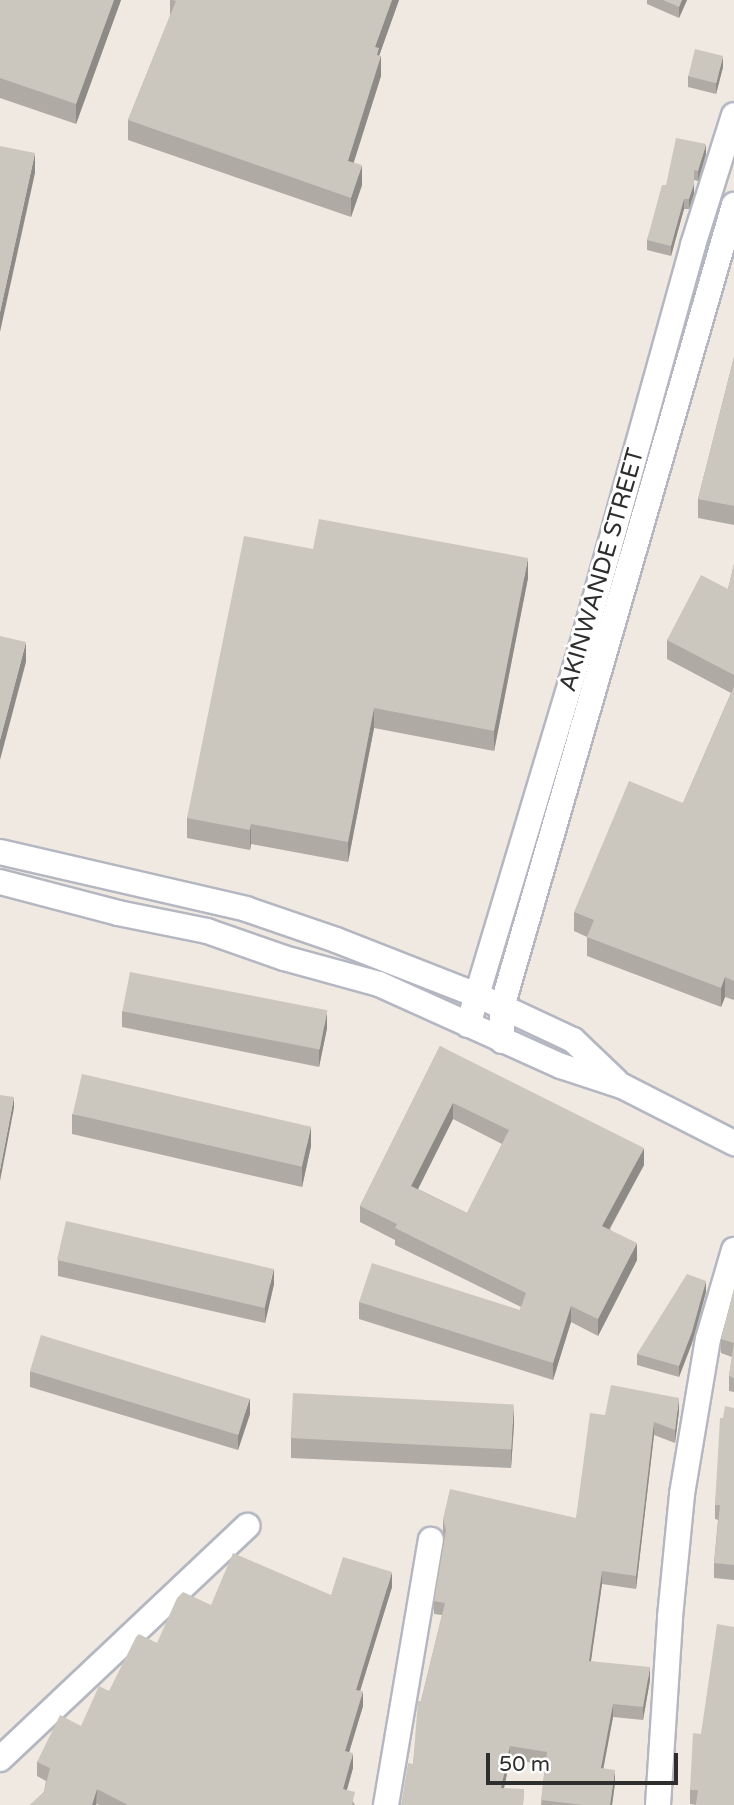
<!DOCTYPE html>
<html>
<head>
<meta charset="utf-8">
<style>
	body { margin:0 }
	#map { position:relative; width:734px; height:1805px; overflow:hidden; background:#efe9e1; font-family:"Varela Round",sans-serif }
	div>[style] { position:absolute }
	.roads { filter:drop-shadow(2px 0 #b4b7c1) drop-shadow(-2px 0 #b4b7c1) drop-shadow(0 2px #b4b7c1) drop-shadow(0 -2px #b4b7c1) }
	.minor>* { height:24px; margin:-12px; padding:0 12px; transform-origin:12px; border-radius:12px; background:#fff }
	.wall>* { inset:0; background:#afaba4 }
	.shaded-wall>* { inset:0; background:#8e8b86 }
	.building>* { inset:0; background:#cbc7bf; transform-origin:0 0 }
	span { translate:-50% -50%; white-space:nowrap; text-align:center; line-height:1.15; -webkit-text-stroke:6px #fff; paint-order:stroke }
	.street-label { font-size:24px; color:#2e2e2e }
	.scale { position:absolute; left:486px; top:1753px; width:192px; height:32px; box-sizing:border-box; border:4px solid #2e2e2e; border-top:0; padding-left:9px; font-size:21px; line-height:24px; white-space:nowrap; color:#2e2e2e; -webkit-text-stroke:5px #fff; paint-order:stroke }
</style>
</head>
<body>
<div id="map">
	<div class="roads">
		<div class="minor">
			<i style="left:0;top:852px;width:253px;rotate:13deg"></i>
			<i style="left:246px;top:909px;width:95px;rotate:19deg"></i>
			<i style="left:336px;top:940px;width:154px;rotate:21.4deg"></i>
			<i style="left:479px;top:996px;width:104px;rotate:25.1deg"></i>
			<i style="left:573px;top:1040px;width:59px;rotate:43.6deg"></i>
			<i style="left:0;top:882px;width:122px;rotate:14.7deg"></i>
			<i style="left:118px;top:913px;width:91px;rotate:11.4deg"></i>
			<i style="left:207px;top:931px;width:82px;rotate:19.3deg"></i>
			<i style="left:284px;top:958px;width:98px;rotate:15.3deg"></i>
			<i style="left:379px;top:984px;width:200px;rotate:24.3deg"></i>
			<i style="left:561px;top:1066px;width:64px;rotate:18.2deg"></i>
			<i style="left:622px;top:1086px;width:126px;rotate:27deg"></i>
			<i style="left:468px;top:1025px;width:407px;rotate:-73.3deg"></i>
			<i style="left:585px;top:635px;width:405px;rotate:-74.5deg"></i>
			<i style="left:693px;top:245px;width:136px;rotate:-72.5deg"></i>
			<i style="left:502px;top:1041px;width:34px;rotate:-90deg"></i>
			<i style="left:502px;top:1007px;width:835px;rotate:-73.87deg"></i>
			<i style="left:0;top:1759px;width:340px;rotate:-43.3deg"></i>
			<i style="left:386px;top:1805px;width:269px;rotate:-80.4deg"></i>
			<i style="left:658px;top:1805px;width:188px;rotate:-86.3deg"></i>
			<i style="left:670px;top:1617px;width:124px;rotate:-84.4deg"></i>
			<i style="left:682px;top:1494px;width:157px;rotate:-80.5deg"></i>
			<i style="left:708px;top:1339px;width:93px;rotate:-73.7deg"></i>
		</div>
	</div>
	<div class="wall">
		<i style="clip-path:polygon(0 0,121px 0,76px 124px,0 98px)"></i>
		<i style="clip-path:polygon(170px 0,399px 0,379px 56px,381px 76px,354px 162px,362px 185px,351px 217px,128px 140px,128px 120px,170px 16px)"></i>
		<i style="clip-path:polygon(647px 0,687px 0,679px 18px,647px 4px)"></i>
		<i style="clip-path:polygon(723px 67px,716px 94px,688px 87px,688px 76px)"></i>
		<i style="clip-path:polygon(706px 154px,698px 181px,694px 180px,694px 193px,689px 209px,684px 209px,671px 256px,647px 250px,647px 240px,666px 185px)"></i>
		<i style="clip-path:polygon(734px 357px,734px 525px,698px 518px,698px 499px)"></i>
		<i style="clip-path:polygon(313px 549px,528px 578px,494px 751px,374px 728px,348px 862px,251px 844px,250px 850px,187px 838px,187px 818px)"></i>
		<i style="clip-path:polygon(734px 564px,734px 1000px,725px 997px,721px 1007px,587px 956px,587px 937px,574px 931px,574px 912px,683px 803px,731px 693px,667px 659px,667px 640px,728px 589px)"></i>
		<i style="clip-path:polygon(122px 1011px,327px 1028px,319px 1067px,122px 1027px)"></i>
		<i style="clip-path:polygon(evenodd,440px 1046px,644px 1165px,610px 1229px,637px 1260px,598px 1336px,571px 1322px,553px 1380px,359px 1319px,359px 1302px,520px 1310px,521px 1307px,395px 1245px,395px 1240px,360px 1222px,360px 1206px,440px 1046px,453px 1119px,502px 1144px,467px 1213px,418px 1189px,453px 1119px)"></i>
		<i style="clip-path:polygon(72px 1114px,311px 1146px,302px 1187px,72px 1134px)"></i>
		<i style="clip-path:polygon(58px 1260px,274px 1284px,265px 1323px,58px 1276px)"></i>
		<i style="clip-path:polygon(734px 1289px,734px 1392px,729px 1391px,729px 1376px,732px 1357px,721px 1353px,721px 1339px)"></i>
		<i style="clip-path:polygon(706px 1292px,692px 1343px,679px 1377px,637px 1365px,637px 1354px)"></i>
		<i style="clip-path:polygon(30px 1371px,250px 1414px,238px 1450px,30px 1387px)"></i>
		<i style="clip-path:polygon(734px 1408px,734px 1580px,714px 1578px,714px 1563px,718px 1520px,715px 1519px,715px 1505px,723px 1418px)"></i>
		<i style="clip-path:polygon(679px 1411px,675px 1443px,654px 1435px,636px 1589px,602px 1584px,591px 1661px,650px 1680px,643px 1720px,613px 1717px,603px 1769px,615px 1783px,612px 1805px,541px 1805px,545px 1765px,510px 1759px,504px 1789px,524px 1789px,523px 1805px,401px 1805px,413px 1764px,421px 1701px,442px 1615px,434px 1614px,434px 1601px,444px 1537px,443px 1532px,443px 1519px,576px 1518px,605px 1415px)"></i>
		<i style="clip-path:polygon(514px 1424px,511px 1468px,291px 1458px,291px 1438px)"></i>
		<i style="clip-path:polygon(392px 1587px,360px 1691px,363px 1706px,349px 1752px,353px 1768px,347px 1790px,355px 1805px,99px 1805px,97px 1804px,96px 1805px,30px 1805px,44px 1792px,46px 1781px,37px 1776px,37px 1762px,81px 1726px,109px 1691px,157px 1643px,211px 1605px,331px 1595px)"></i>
		<i style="clip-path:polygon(734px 1627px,696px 1805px,690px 1804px,690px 1790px,701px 1734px)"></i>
	</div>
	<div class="shaded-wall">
		<i style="clip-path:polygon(114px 0,121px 0,76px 124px,76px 104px)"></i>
		<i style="clip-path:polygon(392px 0,399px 0,379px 56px,381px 56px,381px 76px,348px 180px,348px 161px,375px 47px)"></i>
		<i style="clip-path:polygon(682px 0,687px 0,679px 18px,679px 7px)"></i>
		<i style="clip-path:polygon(723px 56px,723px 67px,716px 94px,716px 83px)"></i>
		<i style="clip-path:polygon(706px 144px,706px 154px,698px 181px,698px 171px)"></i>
		<i style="clip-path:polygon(35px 153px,35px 173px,0 332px,0 312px)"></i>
		<i style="clip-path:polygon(362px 165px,362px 185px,351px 217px,351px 198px)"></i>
		<i style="clip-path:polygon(694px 184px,694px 193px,689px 209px,689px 199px)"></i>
		<i style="clip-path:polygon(684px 199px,684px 209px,671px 256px,671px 246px)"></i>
		<i style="clip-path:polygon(528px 558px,528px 578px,494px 751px,494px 731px)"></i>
		<i style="clip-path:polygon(26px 642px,26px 662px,0 760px,0 740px)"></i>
		<i style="clip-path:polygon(374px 708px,374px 728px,348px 862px,348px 842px)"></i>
		<i style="clip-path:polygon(251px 824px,251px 844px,250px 850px,250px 830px)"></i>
		<i style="clip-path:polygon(725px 977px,725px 997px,721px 1007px,721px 988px)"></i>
		<i style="clip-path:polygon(327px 1012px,327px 1028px,319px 1067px,319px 1051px)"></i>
		<i style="clip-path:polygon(14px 1097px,14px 1108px,0 1181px,0 1170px)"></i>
		<i style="clip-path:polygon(453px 1103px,453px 1119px,411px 1203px,411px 1186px)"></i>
		<i style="clip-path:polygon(311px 1126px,311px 1146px,302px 1187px,302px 1167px)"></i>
		<i style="clip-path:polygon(644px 1148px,644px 1165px,602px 1242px,602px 1226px)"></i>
		<i style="clip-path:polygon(637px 1243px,637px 1260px,598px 1336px,598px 1319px)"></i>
		<i style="clip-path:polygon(274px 1268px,274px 1284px,265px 1323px,265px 1307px)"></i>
		<i style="clip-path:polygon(706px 1281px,706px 1292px,692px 1343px,679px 1377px,679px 1366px)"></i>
		<i style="clip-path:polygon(571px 1306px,571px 1322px,553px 1380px,553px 1363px)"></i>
		<i style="clip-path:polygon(250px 1398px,250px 1414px,238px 1450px,238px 1434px)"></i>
		<i style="clip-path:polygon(679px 1398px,679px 1411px,675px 1443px,675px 1430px)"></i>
		<i style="clip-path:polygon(514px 1404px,514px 1424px,511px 1468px,511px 1448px)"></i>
		<i style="clip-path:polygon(654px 1422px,654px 1435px,636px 1589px,636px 1576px)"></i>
		<i style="clip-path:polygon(602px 1571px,602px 1584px,589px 1674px,589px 1661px)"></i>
		<i style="clip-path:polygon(392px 1572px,392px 1587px,356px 1704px,356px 1690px)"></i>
		<i style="clip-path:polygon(650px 1667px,650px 1680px,643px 1720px,643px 1707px)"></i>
		<i style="clip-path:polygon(363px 1691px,363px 1706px,345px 1766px,345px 1751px)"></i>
		<i style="clip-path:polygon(613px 1704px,613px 1717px,601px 1781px,601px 1768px)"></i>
		<i style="clip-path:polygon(510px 1746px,510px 1759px,501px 1801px,501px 1788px)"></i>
		<i style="clip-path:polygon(353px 1753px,353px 1768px,343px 1803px,343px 1789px)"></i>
		<i style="clip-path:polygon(615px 1770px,615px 1783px,612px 1805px,610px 1805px)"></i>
		<i style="clip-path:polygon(97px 1789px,96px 1805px,92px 1805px)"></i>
	</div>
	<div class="building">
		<i style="clip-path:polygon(0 0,114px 0,76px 104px,0 78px)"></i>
		<i style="clip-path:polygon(172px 0,392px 0,375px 47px,379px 48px,377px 55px,381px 56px,348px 161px,362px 165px,351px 198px,128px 120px,176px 1px)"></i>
		<i style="clip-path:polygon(663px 0,682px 0,679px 7px)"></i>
		<i style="left:695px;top:49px;width:29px;height:28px;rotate:14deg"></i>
		<i style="clip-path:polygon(676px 138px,706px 144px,698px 171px,694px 170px,694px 184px,689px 199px,684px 199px,671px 246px,647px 240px,662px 185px,666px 185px)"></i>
		<i style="clip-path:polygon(0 146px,35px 153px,0 312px)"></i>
		<i style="clip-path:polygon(734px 357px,734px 506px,698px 499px)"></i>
		<i style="clip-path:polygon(319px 519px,528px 558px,494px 731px,374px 708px,348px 842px,251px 824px,250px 830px,187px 818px,244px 536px,313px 549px)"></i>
		<i style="clip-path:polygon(734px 564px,734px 675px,667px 640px,701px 575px,728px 589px)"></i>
		<i style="clip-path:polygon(0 636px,26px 642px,0 740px)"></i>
		<i style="clip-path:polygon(734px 687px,734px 981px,725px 977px,721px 988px,587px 937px,594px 920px,574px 912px,629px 781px,683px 803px)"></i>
		<i style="left:130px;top:972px;width:201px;height:40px;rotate:11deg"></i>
		<i style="clip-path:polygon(evenodd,440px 1046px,644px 1148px,602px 1226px,637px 1243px,598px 1319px,571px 1306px,553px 1363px,359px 1302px,372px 1263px,520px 1310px,526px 1293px,395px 1228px,397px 1224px,360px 1206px,440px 1046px,453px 1103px,509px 1130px,467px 1213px,411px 1186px,453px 1103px)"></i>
		<i style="left:82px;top:1074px;width:235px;height:41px;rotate:13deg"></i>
		<i style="clip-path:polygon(0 1095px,14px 1097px,0 1170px)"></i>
		<i style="left:66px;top:1221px;width:213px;height:40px;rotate:13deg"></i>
		<i style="clip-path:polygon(687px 1274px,706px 1281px,692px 1332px,679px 1366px,637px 1354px)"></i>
		<i style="clip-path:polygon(734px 1289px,734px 1378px,729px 1376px,734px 1343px,721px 1339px)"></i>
		<i style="left:41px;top:1335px;width:218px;height:38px;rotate:17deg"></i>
		<i style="clip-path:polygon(611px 1385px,679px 1398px,675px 1430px,654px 1422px,636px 1576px,602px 1571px,589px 1661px,650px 1667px,643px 1707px,613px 1704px,601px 1768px,615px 1770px,610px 1805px,583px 1805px,541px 1800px,547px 1752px,510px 1746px,501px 1788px,524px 1789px,523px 1805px,401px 1805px,408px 1763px,413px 1764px,418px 1701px,421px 1701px,445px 1603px,434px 1601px,446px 1530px,443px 1519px,450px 1489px,576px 1518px,590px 1413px,605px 1415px)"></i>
		<i style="left:293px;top:1393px;width:221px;height:45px;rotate:3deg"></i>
		<i style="clip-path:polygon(725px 1406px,734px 1408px,734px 1565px,714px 1563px,720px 1505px,715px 1505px,720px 1418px,723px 1418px)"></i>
		<i style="clip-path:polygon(233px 1553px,331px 1595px,343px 1557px,392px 1572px,356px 1690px,363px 1691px,345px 1751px,353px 1753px,343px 1789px,355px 1792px,352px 1805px,128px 1805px,97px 1789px,92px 1805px,30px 1805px,44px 1792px,50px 1768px,37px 1762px,60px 1715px,81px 1726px,99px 1686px,109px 1691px,136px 1637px,139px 1634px,157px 1643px,177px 1598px,183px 1592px,211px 1605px)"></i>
		<i style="clip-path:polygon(717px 1624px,734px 1627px,734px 1805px,696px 1805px,698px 1790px,690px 1790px,693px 1733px,701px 1734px)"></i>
	</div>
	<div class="street-label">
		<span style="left:602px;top:570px;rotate:-74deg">AKINWANDE STREET</span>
	</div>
	<div class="scale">50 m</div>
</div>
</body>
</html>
